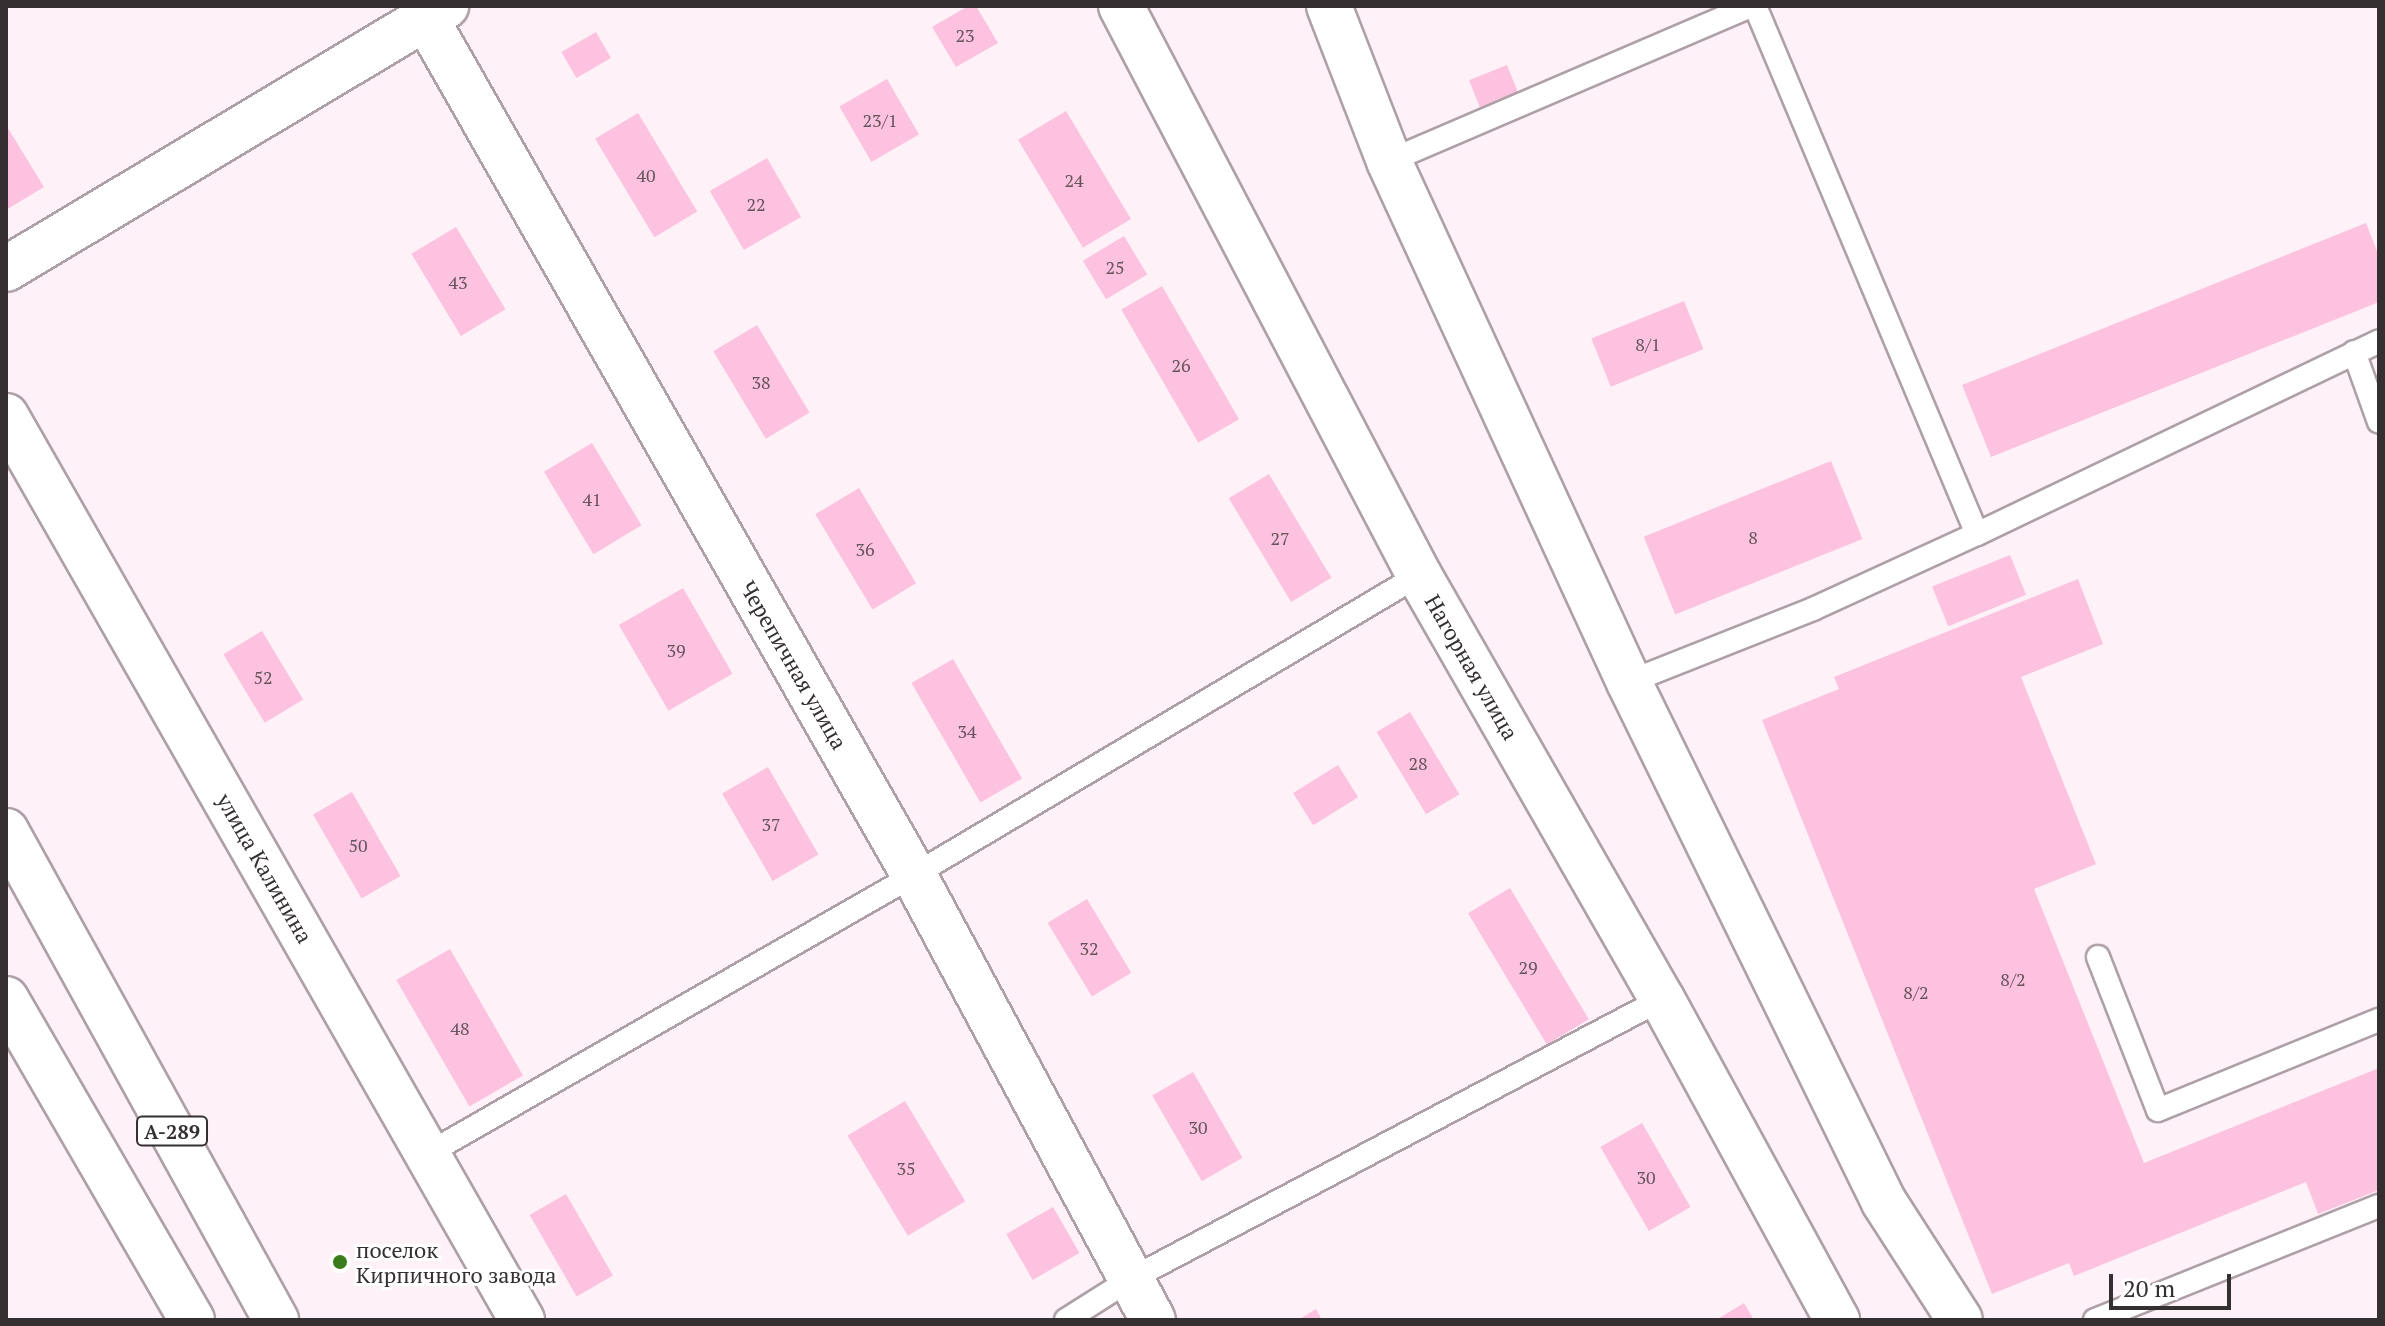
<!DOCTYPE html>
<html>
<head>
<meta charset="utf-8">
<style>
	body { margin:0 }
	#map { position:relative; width:2385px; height:1326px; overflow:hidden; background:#fef2f8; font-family:"PT Serif",serif }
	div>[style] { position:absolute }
	.building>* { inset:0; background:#fdc2df; transform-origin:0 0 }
	.roads { filter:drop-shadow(2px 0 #ada0a6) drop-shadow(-2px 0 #ada0a6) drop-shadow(0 2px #ada0a6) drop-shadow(0 -2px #ada0a6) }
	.service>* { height:22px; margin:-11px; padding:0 11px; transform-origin:11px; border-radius:11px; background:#fff }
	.minor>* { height:44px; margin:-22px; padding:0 22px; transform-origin:22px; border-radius:22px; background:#fff }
	.trunk>* { height:44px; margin:-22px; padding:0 22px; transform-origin:22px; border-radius:22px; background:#fff }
	.dots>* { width:22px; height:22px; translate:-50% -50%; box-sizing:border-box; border:4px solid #fff; border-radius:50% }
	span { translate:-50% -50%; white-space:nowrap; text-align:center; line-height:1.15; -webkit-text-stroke:6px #fff; paint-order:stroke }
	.number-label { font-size:18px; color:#66545c }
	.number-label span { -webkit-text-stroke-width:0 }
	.shield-label span { padding:2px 6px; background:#fff; border:2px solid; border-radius:6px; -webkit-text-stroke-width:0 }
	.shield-label { font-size:20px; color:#342f31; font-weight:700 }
	.street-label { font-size:22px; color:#342f31 }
	.poi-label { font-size:22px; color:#342f31 }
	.left { translate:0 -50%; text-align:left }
	.frame { position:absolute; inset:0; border:8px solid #342f31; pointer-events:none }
	.scale { position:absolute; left:2109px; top:1274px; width:122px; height:36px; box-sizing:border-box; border:4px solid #342f31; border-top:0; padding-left:10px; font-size:24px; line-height:28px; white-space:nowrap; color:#342f31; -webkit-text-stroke:6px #fff; paint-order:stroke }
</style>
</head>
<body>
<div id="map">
	<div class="building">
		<i style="clip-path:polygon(968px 6px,976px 6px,998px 43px,956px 67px,932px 27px)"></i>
		<i style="left:596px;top:32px;width:30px;height:40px;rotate:60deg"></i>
		<i style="left:1507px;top:65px;width:29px;height:41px;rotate:68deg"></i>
		<i style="left:887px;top:79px;width:64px;height:55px;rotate:60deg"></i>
		<i style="left:1066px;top:111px;width:126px;height:56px;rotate:59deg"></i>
		<i style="left:638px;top:113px;width:115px;height:50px;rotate:59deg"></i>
		<i style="clip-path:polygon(6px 125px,44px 187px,6px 210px)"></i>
		<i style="left:767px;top:158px;width:68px;height:66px;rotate:60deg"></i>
		<i style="clip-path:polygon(2366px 223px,2379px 256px,2379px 302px,1991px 457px,1962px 385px)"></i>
		<i style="left:456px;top:227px;width:96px;height:52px;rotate:59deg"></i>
		<i style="left:1124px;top:236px;width:45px;height:48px;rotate:59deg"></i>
		<i style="left:1162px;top:286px;width:154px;height:47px;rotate:60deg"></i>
		<i style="left:1684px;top:301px;width:52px;height:100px;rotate:68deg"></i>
		<i style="left:757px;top:325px;width:102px;height:51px;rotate:59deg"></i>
		<i style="left:592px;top:443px;width:96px;height:56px;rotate:59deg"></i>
		<i style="left:1831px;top:461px;width:84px;height:202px;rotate:68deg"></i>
		<i style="left:1269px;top:474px;width:121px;height:47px;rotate:59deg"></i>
		<i style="left:859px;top:488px;width:111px;height:51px;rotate:59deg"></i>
		<i style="left:2010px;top:555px;width:43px;height:84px;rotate:68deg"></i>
		<i style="clip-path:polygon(2078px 579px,2103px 644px,2021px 677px,2096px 864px,2034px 889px,2144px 1163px,2379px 1068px,2379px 1190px,2318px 1214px,2306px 1182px,2074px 1276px,2069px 1263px,1992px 1294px,1762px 720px,1839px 689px,1834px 677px)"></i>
		<i style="left:683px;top:588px;width:99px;height:74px;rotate:60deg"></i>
		<i style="left:262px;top:631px;width:80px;height:45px;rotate:59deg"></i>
		<i style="left:953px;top:659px;width:138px;height:48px;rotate:60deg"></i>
		<i style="left:1410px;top:712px;width:96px;height:39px;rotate:59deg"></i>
		<i style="left:1338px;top:765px;width:38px;height:53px;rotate:58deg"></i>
		<i style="left:768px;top:767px;width:101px;height:53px;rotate:60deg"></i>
		<i style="left:352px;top:792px;width:97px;height:45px;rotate:60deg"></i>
		<i style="left:1510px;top:888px;width:153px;height:49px;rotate:59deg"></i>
		<i style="left:1087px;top:899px;width:86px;height:46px;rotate:59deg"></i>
		<i style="left:450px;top:949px;width:146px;height:62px;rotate:60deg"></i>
		<i style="left:1193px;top:1072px;width:99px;height:47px;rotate:60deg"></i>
		<i style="left:905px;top:1101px;width:117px;height:67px;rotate:59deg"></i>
		<i style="left:1642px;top:1123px;width:97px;height:48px;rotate:60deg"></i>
		<i style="left:566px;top:1194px;width:94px;height:42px;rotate:60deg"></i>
		<i style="left:1053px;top:1207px;width:53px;height:54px;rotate:60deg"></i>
		<i style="clip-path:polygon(1744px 1303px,1754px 1320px,1716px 1320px)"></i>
		<i style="clip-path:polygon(1316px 1309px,1322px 1320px,1298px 1320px)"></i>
	</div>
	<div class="roads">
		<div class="service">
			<i style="left:1389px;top:161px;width:393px;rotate:-23.2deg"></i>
			<i style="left:2354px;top:352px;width:74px;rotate:70.3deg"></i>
			<i style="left:1977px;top:534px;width:446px;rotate:-25.6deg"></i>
			<i style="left:1629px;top:682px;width:198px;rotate:-21.6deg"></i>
			<i style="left:1813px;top:609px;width:180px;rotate:-24.6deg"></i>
			<i style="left:1977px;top:534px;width:573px;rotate:-112.8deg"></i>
			<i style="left:2098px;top:957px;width:164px;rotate:68.6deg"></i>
			<i style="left:2158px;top:1110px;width:239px;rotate:-22.2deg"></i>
			<i style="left:429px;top:1153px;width:559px;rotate:-29.82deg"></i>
			<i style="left:914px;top:875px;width:587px;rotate:-30.71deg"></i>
			<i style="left:1066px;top:1320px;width:75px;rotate:-32.4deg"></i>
			<i style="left:1129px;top:1280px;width:603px;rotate:-27.8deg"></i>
			<i style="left:2095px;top:1320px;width:306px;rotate:-21.9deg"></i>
		</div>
		<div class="minor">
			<i style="left:1121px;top:6px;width:642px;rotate:62.36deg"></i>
			<i style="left:1419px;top:575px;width:489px;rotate:60.2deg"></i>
			<i style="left:1662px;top:999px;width:366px;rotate:61.4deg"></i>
			<i style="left:1329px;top:6px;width:166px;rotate:68.8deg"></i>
			<i style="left:1389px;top:161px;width:574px;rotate:65.27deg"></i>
			<i style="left:1629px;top:682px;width:579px;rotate:63.88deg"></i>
			<i style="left:1884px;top:1202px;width:140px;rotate:57.2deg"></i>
			<i style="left:425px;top:17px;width:988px;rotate:60.32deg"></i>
			<i style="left:914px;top:875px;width:505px;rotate:61.76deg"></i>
			<i style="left:6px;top:269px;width:513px;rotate:-30.87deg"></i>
			<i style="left:6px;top:416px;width:1041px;rotate:60.28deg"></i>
		</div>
		<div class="trunk">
			<i style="left:6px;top:831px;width:559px;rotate:61.09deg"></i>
			<i style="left:6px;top:999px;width:371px;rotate:59.9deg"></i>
		</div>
	</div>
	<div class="dots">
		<i style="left:340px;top:1262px;background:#3b7c1c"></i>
	</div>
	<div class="number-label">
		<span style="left:965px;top:35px">23</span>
		<span style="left:880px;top:120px">23/1</span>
		<span style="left:646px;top:175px">40</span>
		<span style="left:1074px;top:180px">24</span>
		<span style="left:756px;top:204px">22</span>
		<span style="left:1115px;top:267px">25</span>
		<span style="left:458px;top:282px">43</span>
		<span style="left:1648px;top:344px">8/1</span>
		<span style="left:1181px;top:365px">26</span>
		<span style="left:761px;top:382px">38</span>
		<span style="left:592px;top:499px">41</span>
		<span style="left:1753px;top:537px">8</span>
		<span style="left:1280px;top:538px">27</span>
		<span style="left:865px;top:549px">36</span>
		<span style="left:676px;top:650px">39</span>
		<span style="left:263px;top:677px">52</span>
		<span style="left:967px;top:731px">34</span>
		<span style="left:1418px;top:763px">28</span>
		<span style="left:771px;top:824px">37</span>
		<span style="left:358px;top:845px">50</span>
		<span style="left:1089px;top:948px">32</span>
		<span style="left:1528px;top:967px">29</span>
		<span style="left:2013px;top:979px">8/2</span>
		<span style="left:1916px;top:992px">8/2</span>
		<span style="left:460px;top:1028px">48</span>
		<span style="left:1198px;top:1127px">30</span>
		<span style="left:906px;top:1168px">35</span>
		<span style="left:1646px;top:1177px">30</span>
	</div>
	<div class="shield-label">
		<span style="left:172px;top:1131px">А-289</span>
	</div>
	<div class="street-label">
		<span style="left:794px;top:665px;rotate:60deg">Черепичная улица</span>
		<span style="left:1472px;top:667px;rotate:60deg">Нагорная улица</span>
		<span style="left:265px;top:868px;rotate:60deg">улица Калинина</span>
	</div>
	<div class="poi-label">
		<span class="left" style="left:356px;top:1262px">поселок<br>Кирпичного завода</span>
	</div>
	<div class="frame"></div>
	<div class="scale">20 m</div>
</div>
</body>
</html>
